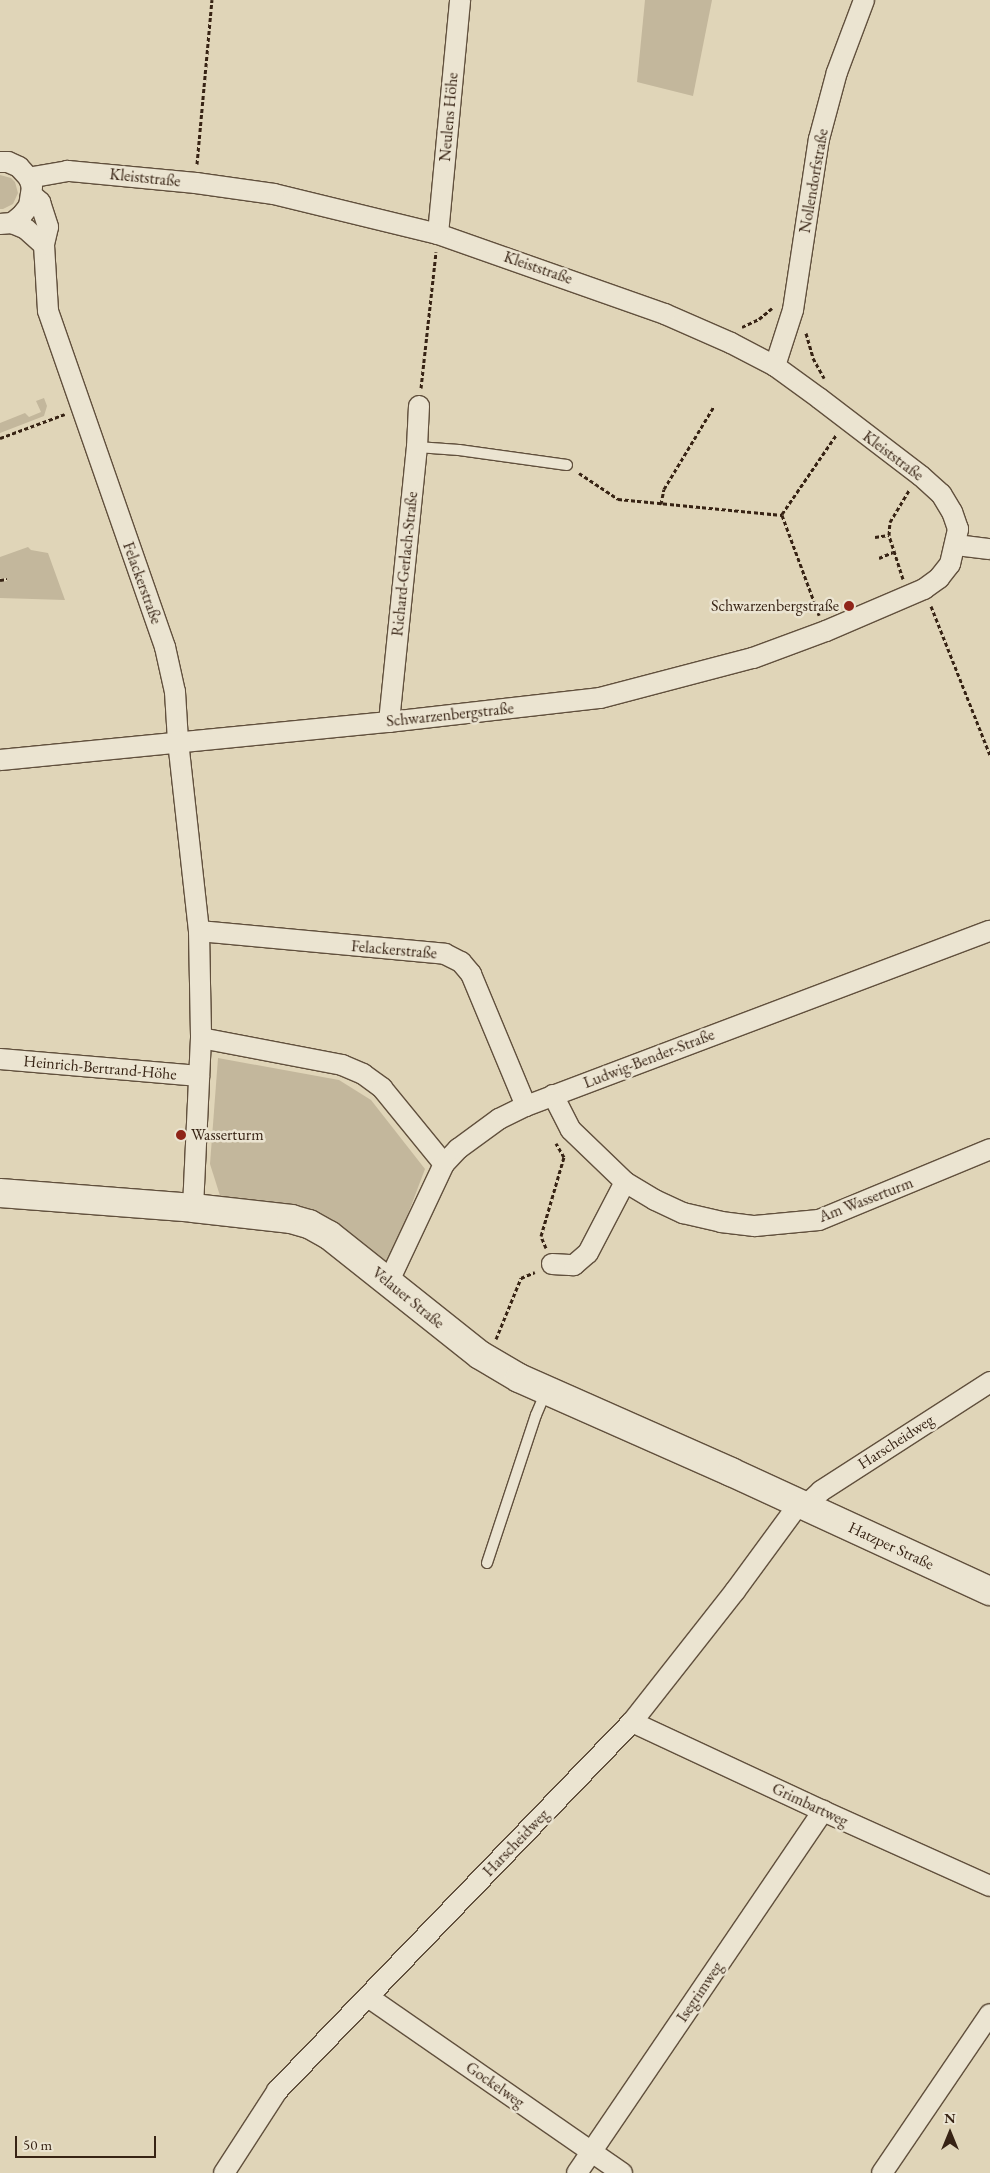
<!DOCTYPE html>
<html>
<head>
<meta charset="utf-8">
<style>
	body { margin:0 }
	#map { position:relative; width:990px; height:2173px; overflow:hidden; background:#e0d5b8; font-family:"EB Garamond",serif }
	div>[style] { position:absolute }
	.green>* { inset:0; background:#c3b79c }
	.path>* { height:3px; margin-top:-1.5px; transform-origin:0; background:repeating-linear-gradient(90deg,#372314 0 4px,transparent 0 6.5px) }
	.roads { filter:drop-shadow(1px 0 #61503d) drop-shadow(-1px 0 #61503d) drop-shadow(0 1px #61503d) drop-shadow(0 -1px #61503d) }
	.lane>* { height:10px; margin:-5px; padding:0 5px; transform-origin:5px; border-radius:5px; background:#ebe4d1 }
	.street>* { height:20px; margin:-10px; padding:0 10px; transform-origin:10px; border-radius:10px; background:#ebe4d1 }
	.secondary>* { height:28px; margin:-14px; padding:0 14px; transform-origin:14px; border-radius:14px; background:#ebe4d1 }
	.dots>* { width:14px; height:14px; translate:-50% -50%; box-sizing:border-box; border:2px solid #ebe4d1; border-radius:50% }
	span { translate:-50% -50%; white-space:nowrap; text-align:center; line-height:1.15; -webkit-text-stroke:5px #ebe4d1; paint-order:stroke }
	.street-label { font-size:16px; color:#372314 }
	.poi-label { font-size:16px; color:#372314 }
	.right { translate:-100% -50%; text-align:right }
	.left { translate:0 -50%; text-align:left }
	.north { position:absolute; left:925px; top:2108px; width:50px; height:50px; -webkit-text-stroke:4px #ebe4d1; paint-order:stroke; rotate:0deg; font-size:14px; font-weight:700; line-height:20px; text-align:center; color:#372314 }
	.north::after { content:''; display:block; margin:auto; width:18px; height:22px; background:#372314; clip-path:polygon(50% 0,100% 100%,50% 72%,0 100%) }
	.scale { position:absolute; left:15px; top:2136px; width:141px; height:22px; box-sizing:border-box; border:2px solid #372314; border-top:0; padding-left:6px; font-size:15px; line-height:18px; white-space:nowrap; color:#372314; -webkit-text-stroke:4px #ebe4d1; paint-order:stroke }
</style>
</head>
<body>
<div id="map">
	<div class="green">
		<i style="clip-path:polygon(645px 0,712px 0,693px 96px,637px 82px)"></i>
		<i style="clip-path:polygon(0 175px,11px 178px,15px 182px,18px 193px,13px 204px,3px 209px,0 209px)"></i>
		<i style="clip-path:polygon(44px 398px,47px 406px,44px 416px,0 433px,0 423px,25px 413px,29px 417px,41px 412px,36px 401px)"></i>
		<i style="clip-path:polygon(28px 547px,31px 550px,48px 553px,65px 600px,0 598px,0 582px,7px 581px,7px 578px,0 578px,0 557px)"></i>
		<i style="clip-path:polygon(218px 1058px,339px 1080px,371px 1100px,425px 1169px,388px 1267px,222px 1202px,210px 1164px)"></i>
	</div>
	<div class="path">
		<i style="left:197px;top:164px;width:165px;rotate:-84.8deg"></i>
		<i style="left:742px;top:327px;width:19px;rotate:-25deg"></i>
		<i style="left:759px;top:319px;width:17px;rotate:-40deg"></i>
		<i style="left:806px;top:333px;width:26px;rotate:74deg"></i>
		<i style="left:813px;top:358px;width:23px;rotate:61deg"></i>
		<i style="left:421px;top:388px;width:137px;rotate:-83.7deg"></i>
		<i style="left:0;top:438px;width:69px;rotate:-20.3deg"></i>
		<i style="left:579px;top:473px;width:47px;rotate:33.7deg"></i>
		<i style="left:618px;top:499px;width:165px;rotate:5.6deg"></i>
		<i style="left:782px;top:515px;width:107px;rotate:69.7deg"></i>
		<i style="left:661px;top:504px;width:15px;rotate:-79deg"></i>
		<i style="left:664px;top:489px;width:97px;rotate:-58.9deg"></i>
		<i style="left:782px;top:514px;width:96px;rotate:-55.6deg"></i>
		<i style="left:875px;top:537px;width:14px;rotate:-8deg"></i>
		<i style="left:879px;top:558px;width:15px;rotate:-23deg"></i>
		<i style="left:903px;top:579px;width:46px;rotate:-107.7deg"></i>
		<i style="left:889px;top:535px;width:13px;rotate:-86deg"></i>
		<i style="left:890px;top:522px;width:37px;rotate:-59deg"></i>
		<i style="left:0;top:580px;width:7px;rotate:-8deg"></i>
		<i style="left:931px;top:606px;width:160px;rotate:68.4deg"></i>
		<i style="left:546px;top:1248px;width:13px;rotate:-113deg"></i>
		<i style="left:541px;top:1236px;width:82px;rotate:-73.8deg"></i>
		<i style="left:564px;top:1157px;width:16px;rotate:-120deg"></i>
		<i style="left:496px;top:1339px;width:66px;rotate:-67.7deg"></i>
		<i style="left:521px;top:1278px;width:15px;rotate:-23deg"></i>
	</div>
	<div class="roads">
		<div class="lane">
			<i style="left:417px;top:447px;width:42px;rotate:4.1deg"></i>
			<i style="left:459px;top:450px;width:109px;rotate:7.9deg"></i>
			<i style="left:487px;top:1563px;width:156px;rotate:-71.7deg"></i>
			<i style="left:536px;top:1415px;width:25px;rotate:-67deg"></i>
		</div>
		<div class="street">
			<i style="left:0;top:162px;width:8px"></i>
			<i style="left:8px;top:162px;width:12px;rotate:24deg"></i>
			<i style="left:19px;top:167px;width:15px;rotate:48deg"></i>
			<i style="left:29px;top:178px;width:9px;rotate:72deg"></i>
			<i style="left:32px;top:187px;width:19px;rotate:99deg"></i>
			<i style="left:29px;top:206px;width:11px;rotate:128deg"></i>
			<i style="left:22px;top:215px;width:13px;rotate:141deg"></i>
			<i style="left:12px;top:223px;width:12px;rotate:175deg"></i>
			<i style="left:32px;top:195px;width:11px;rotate:41deg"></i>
			<i style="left:40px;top:202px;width:26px;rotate:72deg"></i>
			<i style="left:48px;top:227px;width:18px;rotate:103deg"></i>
			<i style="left:44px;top:245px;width:66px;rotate:86.5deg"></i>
			<i style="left:48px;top:311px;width:356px;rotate:70.8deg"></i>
			<i style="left:165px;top:647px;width:46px;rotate:77.5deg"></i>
			<i style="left:175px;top:692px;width:49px;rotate:86.5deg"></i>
			<i style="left:178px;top:741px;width:191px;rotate:83.7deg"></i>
			<i style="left:199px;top:931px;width:107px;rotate:88.9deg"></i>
			<i style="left:201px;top:1038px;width:170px;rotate:92.7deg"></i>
			<i style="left:12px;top:223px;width:15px;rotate:23deg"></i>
			<i style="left:26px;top:229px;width:24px;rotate:42deg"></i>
			<i style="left:438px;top:234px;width:235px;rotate:-84.6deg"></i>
			<i style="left:775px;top:366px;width:59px;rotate:-72.2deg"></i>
			<i style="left:793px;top:310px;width:173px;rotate:-81.4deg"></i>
			<i style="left:819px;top:139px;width:69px;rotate:-75deg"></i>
			<i style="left:837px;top:72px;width:77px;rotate:-69.4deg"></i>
			<i style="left:956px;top:545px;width:34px;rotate:7deg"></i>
			<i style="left:389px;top:722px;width:276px;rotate:-84.2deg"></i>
			<i style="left:417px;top:447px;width:41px;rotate:-87.2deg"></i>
			<i style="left:0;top:760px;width:391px;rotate:-5.6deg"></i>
			<i style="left:389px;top:722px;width:212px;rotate:-6.5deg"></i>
			<i style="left:600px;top:698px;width:158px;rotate:-14.7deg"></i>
			<i style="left:753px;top:658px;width:78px;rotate:-20.3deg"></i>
			<i style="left:826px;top:631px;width:107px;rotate:-23.2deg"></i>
			<i style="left:924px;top:589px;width:19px;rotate:-36deg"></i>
			<i style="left:939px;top:578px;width:18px;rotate:-52deg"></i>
			<i style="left:950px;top:564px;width:36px;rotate:-77deg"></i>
			<i style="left:958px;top:529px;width:18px;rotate:-109deg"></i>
			<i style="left:952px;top:512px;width:21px;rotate:-121deg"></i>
			<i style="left:941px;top:494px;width:27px;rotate:-138deg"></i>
			<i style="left:921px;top:476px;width:128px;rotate:-142.6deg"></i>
			<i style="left:819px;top:398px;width:54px;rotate:-144deg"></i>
			<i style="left:775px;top:366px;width:50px;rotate:-152.4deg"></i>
			<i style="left:731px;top:343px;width:72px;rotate:-156.3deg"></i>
			<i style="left:665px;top:314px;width:241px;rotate:-160.6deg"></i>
			<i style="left:438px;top:234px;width:169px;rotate:-166.3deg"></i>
			<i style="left:274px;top:194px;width:79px;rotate:-172deg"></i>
			<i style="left:196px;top:183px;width:129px;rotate:-174.6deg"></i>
			<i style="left:68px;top:171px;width:40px;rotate:170deg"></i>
			<i style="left:199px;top:931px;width:247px;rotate:5.3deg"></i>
			<i style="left:445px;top:954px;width:18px;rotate:27deg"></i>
			<i style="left:461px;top:962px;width:16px;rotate:50deg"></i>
			<i style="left:471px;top:974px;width:143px;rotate:67.4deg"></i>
			<i style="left:201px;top:1038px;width:144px;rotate:10.8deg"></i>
			<i style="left:342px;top:1065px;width:23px;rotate:23deg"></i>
			<i style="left:363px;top:1074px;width:24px;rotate:36deg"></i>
			<i style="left:382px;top:1088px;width:98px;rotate:50.8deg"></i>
			<i style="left:0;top:1059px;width:200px;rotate:4.9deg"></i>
			<i style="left:553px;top:1095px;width:39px;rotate:63deg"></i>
			<i style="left:571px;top:1130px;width:75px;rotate:43.9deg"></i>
			<i style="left:625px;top:1182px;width:35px;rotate:31deg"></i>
			<i style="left:655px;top:1200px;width:31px;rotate:25deg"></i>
			<i style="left:683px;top:1213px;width:39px;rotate:13deg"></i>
			<i style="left:721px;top:1222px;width:34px;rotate:7deg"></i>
			<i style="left:755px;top:1226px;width:64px;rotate:-5.4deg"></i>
			<i style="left:819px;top:1220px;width:185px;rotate:-22.5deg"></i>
			<i style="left:552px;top:1264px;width:22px;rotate:3deg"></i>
			<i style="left:574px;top:1265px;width:18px;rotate:-41deg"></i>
			<i style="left:588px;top:1253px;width:80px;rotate:-62.5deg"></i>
			<i style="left:388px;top:1283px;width:132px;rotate:-64.8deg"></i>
			<i style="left:444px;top:1164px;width:21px;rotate:-47deg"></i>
			<i style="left:458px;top:1149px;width:51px;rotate:-36.2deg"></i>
			<i style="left:499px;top:1119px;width:30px;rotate:-26deg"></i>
			<i style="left:526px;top:1106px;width:496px;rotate:-20.7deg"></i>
			<i style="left:805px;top:1506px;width:22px;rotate:-43deg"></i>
			<i style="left:821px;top:1491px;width:201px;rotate:-32.8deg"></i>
			<i style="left:632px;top:1722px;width:211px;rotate:25deg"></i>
			<i style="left:823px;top:1811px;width:183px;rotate:24.2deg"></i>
			<i style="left:368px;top:1997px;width:309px;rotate:34.7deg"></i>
			<i style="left:224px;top:2173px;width:98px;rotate:-57.1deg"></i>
			<i style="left:277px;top:2091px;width:512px;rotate:-46.11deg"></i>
			<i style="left:632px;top:1722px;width:167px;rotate:-51.8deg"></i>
			<i style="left:735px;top:1591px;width:108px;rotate:-53.7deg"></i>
			<i style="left:577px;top:2173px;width:438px;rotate:-55.8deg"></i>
			<i style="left:882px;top:2173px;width:192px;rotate:-55.8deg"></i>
		</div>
		<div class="secondary">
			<i style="left:0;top:1193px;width:194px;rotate:4.4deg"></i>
			<i style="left:193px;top:1208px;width:99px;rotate:6.4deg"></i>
			<i style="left:291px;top:1219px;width:19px;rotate:16deg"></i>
			<i style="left:309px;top:1224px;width:23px;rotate:29deg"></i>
			<i style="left:329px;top:1235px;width:193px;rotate:38.5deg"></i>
			<i style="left:480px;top:1355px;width:45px;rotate:30.5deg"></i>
			<i style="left:519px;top:1378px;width:232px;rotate:23.9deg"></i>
			<i style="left:731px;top:1472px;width:285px;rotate:24.7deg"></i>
		</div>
	</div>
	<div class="dots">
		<i style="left:849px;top:606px;background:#8f2418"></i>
		<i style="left:181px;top:1135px;background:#8f2418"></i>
	</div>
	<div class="street-label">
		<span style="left:449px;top:117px;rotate:-85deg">Neulens Höhe</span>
		<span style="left:145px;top:178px;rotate:6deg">Kleiststraße</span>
		<span style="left:814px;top:181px;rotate:-80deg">Nollendorfstraße</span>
		<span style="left:538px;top:268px;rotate:19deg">Kleiststraße</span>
		<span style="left:893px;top:456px;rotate:37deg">Kleiststraße</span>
		<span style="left:405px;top:564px;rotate:-84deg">Richard-Gerlach-Straße</span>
		<span style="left:142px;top:583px;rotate:70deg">Felackerstraße</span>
		<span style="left:450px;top:715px;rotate:-6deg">Schwarzenbergstraße</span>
		<span style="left:394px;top:950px;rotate:5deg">Felackerstraße</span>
		<span style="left:649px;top:1059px;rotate:-21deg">Ludwig-Bender-Straße</span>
		<span style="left:100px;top:1068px;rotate:5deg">Heinrich-Bertrand-Höhe</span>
		<span style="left:866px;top:1200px;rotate:-21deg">Am Wasserturm</span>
		<span style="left:408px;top:1298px;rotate:39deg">Velauer Straße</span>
		<span style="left:896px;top:1442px;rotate:-33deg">Harscheidweg</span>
		<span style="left:891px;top:1546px;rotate:25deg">Hatzper Straße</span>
		<span style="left:810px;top:1805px;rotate:25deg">Grimbartweg</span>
		<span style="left:516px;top:1843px;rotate:-46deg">Harscheidweg</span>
		<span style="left:700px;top:1992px;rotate:-56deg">Isegrimweg</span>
		<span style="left:495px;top:2085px;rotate:35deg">Gockelweg</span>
	</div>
	<div class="poi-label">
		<span class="right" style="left:839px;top:606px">Schwarzenbergstraße</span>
		<span class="left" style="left:191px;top:1135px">Wasserturm</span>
	</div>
	<div class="north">N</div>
	<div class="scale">50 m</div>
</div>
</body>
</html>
